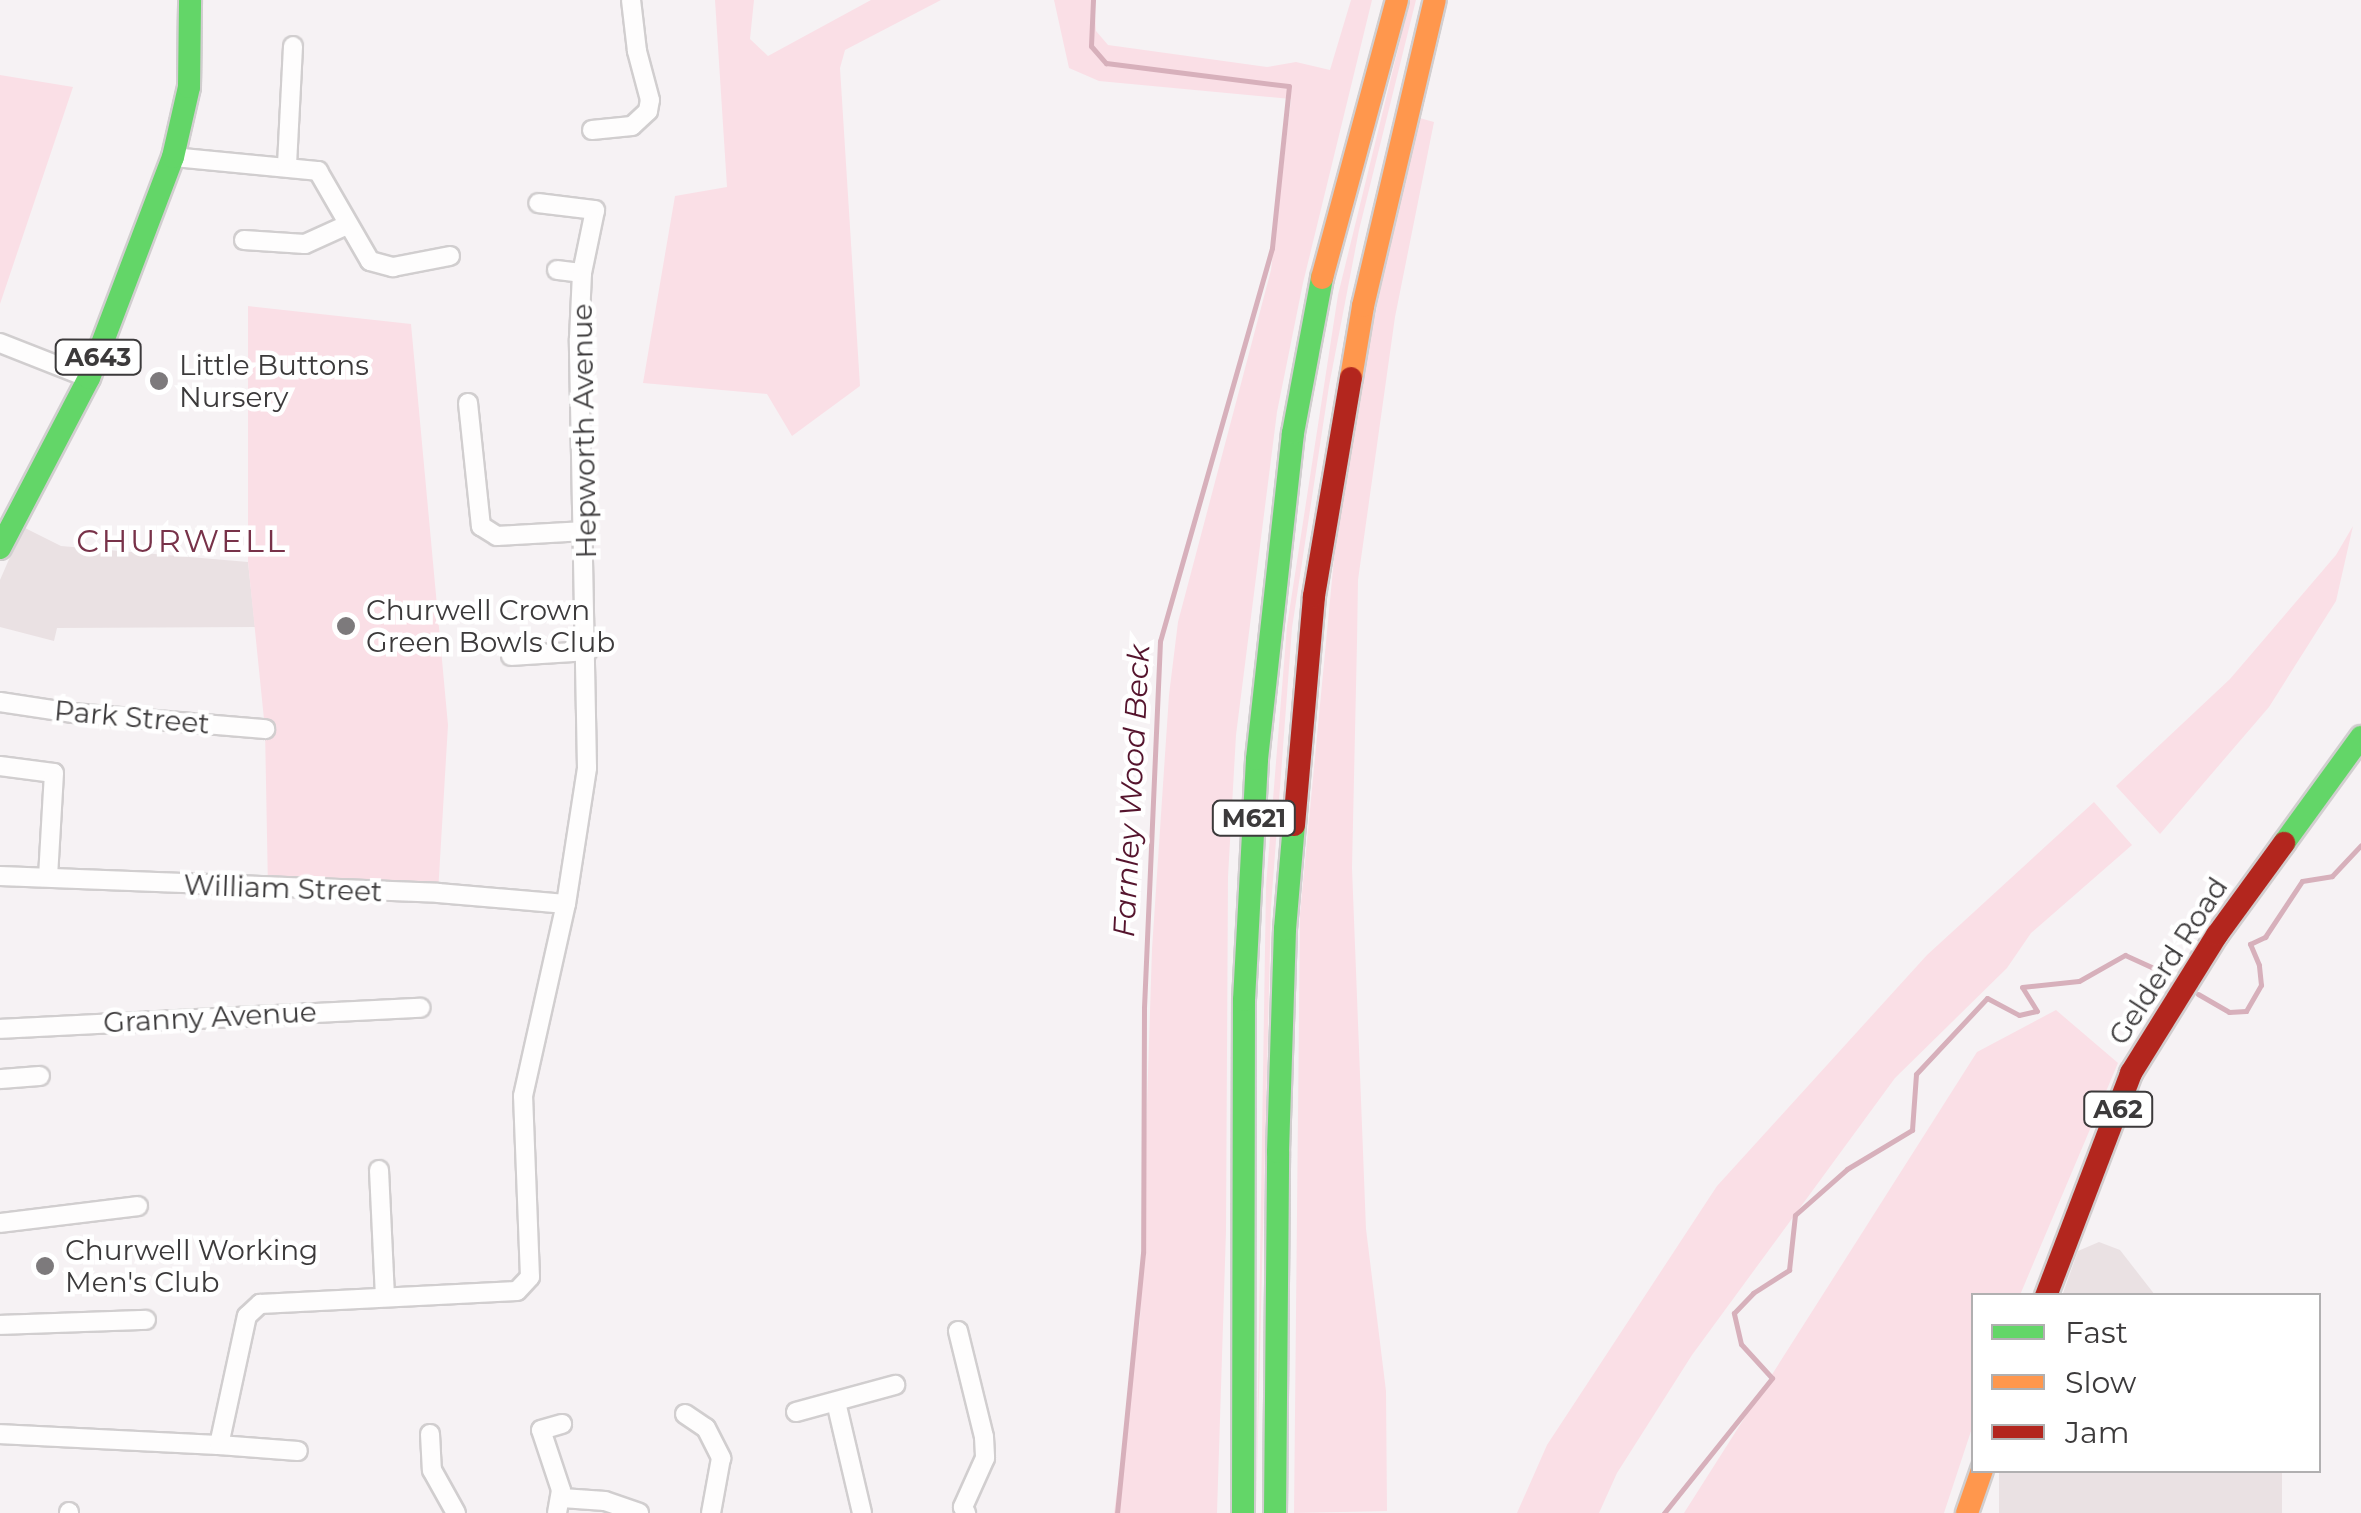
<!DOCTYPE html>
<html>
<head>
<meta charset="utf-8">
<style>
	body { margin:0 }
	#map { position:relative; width:2361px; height:1513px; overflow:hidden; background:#f6f2f4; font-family:Montserrat,sans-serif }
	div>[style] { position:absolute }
	.built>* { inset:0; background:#eae1e3; transform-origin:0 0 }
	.green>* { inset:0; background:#fadfe6 }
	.stream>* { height:5px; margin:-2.5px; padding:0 2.5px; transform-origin:2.5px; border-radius:2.5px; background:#d7b0bb }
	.roads { filter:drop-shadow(2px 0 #d1cecf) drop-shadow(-2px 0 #d1cecf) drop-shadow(0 2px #d1cecf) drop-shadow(0 -2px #d1cecf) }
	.street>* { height:18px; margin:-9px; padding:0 9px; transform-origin:9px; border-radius:9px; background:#fefdfd }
	.fast>* { height:22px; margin:-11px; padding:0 11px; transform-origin:11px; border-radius:11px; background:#63d668 }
	.slow>* { height:22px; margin:-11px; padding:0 11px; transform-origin:11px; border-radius:11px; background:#ff974d }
	.jam>* { height:22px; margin:-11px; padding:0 11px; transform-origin:11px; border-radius:11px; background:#b3261e }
	.dots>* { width:28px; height:28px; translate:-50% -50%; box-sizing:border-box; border:5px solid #fff; border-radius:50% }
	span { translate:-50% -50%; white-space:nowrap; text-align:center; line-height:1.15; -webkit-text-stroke:9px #fff; paint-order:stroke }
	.shield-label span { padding:2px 8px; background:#fff; border:2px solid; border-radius:8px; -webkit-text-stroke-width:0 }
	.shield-label { font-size:25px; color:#3c3a3b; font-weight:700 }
	.poi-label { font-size:28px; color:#3c3a3b }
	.left { translate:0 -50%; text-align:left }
	.street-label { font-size:28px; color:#3c3a3b }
	.water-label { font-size:30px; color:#55142d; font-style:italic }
	.quarter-label { font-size:32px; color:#783249; letter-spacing:2.5px }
	.legend { position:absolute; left:1971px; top:1293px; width:350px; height:180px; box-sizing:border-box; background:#fff; border:2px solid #b1b0b1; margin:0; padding:12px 18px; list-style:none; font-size:30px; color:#3c3a3b }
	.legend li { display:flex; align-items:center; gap:20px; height:50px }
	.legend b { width:50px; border:2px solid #b1b0b1 }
</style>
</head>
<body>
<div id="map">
	<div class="built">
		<i style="clip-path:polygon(23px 527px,61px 546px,248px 562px,255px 627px,57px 628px,54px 641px,0 627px,0 580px)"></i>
		<i style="clip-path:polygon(2099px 1242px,2120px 1250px,2155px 1295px,2062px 1296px,2078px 1251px)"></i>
		<i style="left:1999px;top:1471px;width:283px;height:44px"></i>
	</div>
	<div class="green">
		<i style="clip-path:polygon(715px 0,754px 0,750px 39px,768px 56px,871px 0,941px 0,845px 50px,840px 68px,860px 386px,792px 436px,767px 394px,643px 383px,675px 196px,727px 187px)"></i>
		<i style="clip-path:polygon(1054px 0,1094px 0,1096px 31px,1108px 45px,1267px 67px,1296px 62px,1330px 70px,1351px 0,1372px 0,1303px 283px,1277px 412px,1236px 735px,1228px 877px,1226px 1231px,1217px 1513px,1114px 1513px,1140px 1320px,1152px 949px,1169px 695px,1178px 622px,1271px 270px,1291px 99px,1099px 81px,1069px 68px)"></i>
		<i style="clip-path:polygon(1410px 0,1416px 0,1359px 230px,1329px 386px,1292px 628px,1271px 907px,1256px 1513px,1266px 886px,1287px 626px,1338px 295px)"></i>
		<i style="clip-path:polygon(0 75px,73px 87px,0 304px)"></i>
		<i style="clip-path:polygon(1416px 117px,1434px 122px,1395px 317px,1358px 580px,1357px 642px,1352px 868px,1366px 1229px,1386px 1391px,1387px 1511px,1294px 1513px,1300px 914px,1342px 475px)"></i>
		<i style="clip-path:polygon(248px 306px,411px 324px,448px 725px,438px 893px,268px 889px,265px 729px,248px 562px)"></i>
		<i style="clip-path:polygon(2353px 526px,2336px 601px,2269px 707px,2160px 834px,2116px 786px,2230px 679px,2336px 555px)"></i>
		<i style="clip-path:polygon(2094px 802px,2132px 845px,2031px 933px,2007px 968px,1895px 1078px,1692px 1355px,1617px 1473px,1599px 1513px,1517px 1513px,1547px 1445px,1717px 1186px,1927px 955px)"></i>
		<i style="clip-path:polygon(2056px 1010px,2118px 1063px,2020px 1295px,1974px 1296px,1973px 1425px,1944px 1513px,1684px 1513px,1977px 1052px)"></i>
	</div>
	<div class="stream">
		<i style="left:1093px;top:0;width:46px;rotate:92.5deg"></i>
		<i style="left:1091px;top:46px;width:23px;rotate:49deg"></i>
		<i style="left:1106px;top:63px;width:184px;rotate:7.2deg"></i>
		<i style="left:1289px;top:86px;width:163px;rotate:96deg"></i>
		<i style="left:1272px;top:248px;width:409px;rotate:105.9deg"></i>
		<i style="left:1160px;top:641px;width:367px;rotate:92.5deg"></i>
		<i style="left:1144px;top:1008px;width:245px;rotate:90.2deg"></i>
		<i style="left:1143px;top:1253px;width:261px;rotate:95.7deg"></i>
		<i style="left:2198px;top:994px;width:36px;rotate:30deg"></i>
		<i style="left:2229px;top:1012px;width:17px;rotate:-3deg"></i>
		<i style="left:2246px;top:1011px;width:30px;rotate:-60deg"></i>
		<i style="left:2261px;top:985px;width:20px;rotate:-96deg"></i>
		<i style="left:2259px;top:965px;width:23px;rotate:-113deg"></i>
		<i style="left:2250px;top:944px;width:17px;rotate:-25deg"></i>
		<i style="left:2265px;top:937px;width:67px;rotate:-56.5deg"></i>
		<i style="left:2302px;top:881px;width:30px;rotate:-9deg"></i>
		<i style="left:2332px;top:876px;width:42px;rotate:-46.9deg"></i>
		<i style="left:1664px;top:1513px;width:173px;rotate:-51.3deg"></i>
		<i style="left:1772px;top:1378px;width:46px;rotate:-132.4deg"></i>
		<i style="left:1741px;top:1344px;width:32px;rotate:-103deg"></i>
		<i style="left:1734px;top:1313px;width:28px;rotate:-46deg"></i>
		<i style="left:1753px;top:1293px;width:43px;rotate:-32.6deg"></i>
		<i style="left:1789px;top:1270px;width:55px;rotate:-83.8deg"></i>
		<i style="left:1795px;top:1215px;width:69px;rotate:-41.5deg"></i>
		<i style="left:1847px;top:1169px;width:76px;rotate:-31deg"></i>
		<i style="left:1912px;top:1130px;width:56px;rotate:-85.9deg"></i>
		<i style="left:1916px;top:1074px;width:104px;rotate:-46.9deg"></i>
		<i style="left:1987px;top:998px;width:36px;rotate:28deg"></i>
		<i style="left:2019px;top:1015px;width:18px;rotate:-13deg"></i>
		<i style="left:2037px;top:1011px;width:28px;rotate:-122deg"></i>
		<i style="left:2022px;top:987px;width:57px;rotate:-6deg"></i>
		<i style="left:2079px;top:981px;width:53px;rotate:-29.5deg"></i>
		<i style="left:2125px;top:955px;width:51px;rotate:24.5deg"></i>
	</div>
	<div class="roads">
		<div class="street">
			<i style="left:592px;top:130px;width:40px;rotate:-5.7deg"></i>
			<i style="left:632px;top:126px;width:22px;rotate:-43deg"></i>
			<i style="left:648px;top:111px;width:11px;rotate:-80deg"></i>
			<i style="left:650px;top:100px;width:51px;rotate:-104.9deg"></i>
			<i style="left:637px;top:51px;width:51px;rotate:-96.7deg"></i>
			<i style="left:173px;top:157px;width:146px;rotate:5.5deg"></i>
			<i style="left:318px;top:171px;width:104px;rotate:60deg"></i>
			<i style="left:370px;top:261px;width:24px;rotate:15deg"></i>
			<i style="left:393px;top:267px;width:58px;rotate:-10.9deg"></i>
			<i style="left:287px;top:165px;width:119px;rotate:-87.1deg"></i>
			<i style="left:244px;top:240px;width:61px;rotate:3.8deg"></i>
			<i style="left:305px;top:244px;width:46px;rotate:-24.3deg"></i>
			<i style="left:557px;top:270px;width:25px;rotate:7deg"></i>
			<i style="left:0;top:343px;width:96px;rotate:21.5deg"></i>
			<i style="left:468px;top:403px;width:124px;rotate:84deg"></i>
			<i style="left:481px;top:526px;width:19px;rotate:32deg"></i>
			<i style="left:497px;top:536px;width:88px;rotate:-3.3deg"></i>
			<i style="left:511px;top:656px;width:77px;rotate:-3.7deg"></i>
			<i style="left:0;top:702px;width:74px;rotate:8.6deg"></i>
			<i style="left:73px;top:713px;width:193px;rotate:4.8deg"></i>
			<i style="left:0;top:766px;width:54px;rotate:7.4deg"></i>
			<i style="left:54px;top:773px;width:104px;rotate:93.3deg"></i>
			<i style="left:0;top:876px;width:438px;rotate:2.2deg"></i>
			<i style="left:438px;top:893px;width:128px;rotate:4.9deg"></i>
			<i style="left:0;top:1029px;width:421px;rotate:-2.9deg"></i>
			<i style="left:0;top:1079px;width:40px;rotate:-4.3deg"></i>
			<i style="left:379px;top:1170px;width:126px;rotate:87.3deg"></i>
			<i style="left:0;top:1223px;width:139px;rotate:-7deg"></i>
			<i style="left:0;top:1325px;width:146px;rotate:-2deg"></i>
			<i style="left:958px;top:1331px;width:109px;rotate:76.2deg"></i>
			<i style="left:984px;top:1437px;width:21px;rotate:87deg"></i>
			<i style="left:985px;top:1458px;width:54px;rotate:114.2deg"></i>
			<i style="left:963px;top:1507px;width:7px;rotate:63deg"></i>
			<i style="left:836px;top:1402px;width:114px;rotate:76.8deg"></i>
			<i style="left:796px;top:1412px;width:103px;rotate:-15.3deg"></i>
			<i style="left:685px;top:1414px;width:25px;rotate:34deg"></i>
			<i style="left:706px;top:1428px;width:34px;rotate:63deg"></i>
			<i style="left:721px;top:1458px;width:56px;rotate:100.3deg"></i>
			<i style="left:0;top:1434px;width:219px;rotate:2.9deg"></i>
			<i style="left:219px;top:1445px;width:132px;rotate:-77.8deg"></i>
			<i style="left:247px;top:1316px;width:18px;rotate:-43deg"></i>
			<i style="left:260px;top:1304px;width:257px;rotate:-2.9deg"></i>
			<i style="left:517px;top:1291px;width:19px;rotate:-47deg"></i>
			<i style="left:530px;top:1277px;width:181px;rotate:-92.2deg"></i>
			<i style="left:523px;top:1096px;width:197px;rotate:-77.4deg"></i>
			<i style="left:566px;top:904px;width:138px;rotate:-81.2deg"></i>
			<i style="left:587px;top:768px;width:429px;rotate:-91.1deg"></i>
			<i style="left:579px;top:339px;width:66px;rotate:-87.4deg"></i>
			<i style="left:582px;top:273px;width:64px;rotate:-78.3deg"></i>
			<i style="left:595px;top:210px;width:57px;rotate:-173deg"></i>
			<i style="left:430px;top:1434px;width:36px;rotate:87deg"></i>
			<i style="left:432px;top:1470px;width:49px;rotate:60.8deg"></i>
			<i style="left:219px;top:1445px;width:79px;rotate:4.3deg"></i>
			<i style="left:562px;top:1498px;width:43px;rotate:4deg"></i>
			<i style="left:605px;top:1501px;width:36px;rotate:19deg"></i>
			<i style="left:69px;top:1513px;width:1px;rotate:-90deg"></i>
			<i style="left:557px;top:1513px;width:23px;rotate:-80deg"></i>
			<i style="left:561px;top:1490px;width:63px;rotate:-108.4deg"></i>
			<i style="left:541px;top:1430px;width:22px;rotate:-16deg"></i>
		</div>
		<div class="fast">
			<i style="left:0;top:548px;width:192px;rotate:-62.4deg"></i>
			<i style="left:89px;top:378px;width:236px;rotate:-69.2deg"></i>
			<i style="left:173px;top:157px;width:72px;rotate:-77.1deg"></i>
			<i style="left:189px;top:87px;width:87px;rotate:-89.3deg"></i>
			<i style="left:2284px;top:843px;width:131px;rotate:-54deg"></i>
			<i style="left:1243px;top:1513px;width:513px;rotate:-89.89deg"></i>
			<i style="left:1244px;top:1000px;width:241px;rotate:-86.9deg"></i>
			<i style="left:1257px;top:759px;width:328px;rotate:-83.7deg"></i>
			<i style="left:1293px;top:433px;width:158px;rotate:-79.4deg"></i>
			<i style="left:1275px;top:1513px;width:361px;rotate:-89.5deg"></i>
			<i style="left:1278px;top:1152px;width:223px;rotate:-88.2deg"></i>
			<i style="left:1285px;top:929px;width:104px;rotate:-85.1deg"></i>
		</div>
		<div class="slow">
			<i style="left:1322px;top:278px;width:288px;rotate:-74.9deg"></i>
			<i style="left:1351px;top:378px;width:73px;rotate:-80.5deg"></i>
			<i style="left:1363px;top:306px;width:314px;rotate:-76.8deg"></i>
			<i style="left:1967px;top:1513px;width:46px;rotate:-70.8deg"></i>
		</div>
		<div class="jam">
			<i style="left:1294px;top:825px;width:230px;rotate:-85deg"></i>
			<i style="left:1314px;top:596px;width:221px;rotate:-80.4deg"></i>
			<i style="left:2046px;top:1296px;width:239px;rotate:-69.1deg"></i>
			<i style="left:2131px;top:1073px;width:163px;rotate:-58.1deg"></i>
			<i style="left:2217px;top:935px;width:114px;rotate:-53.9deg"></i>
		</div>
	</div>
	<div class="dots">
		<i style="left:159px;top:381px;background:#7d7a7c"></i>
		<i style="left:346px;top:626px;background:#7d7a7c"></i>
		<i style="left:45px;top:1266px;background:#7d7a7c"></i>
	</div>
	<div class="shield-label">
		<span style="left:98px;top:357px">A643</span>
		<span style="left:1254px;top:818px">M621</span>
		<span style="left:2118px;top:1109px">A62</span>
	</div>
	<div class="poi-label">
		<span class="left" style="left:179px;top:381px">Little Buttons<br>Nursery</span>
		<span class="left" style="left:366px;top:626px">Churwell Crown<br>Green Bowls Club</span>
		<span class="left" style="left:65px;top:1266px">Churwell Working<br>Men's Club</span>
	</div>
	<div class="street-label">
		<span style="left:584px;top:431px;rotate:-91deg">Hepworth Avenue</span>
		<span style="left:132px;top:717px;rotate:5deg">Park Street</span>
		<span style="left:283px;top:888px;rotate:2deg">William Street</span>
		<span style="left:2168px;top:961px;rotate:-57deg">Gelderd Road</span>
		<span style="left:210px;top:1017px;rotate:-3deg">Granny Avenue</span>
	</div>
	<div class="water-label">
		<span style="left:1132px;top:791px;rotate:-87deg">Farnley Wood Beck</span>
	</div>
	<div class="quarter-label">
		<span style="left:182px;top:541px">CHURWELL</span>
	</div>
	<ul class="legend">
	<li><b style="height:12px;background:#63d668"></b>Fast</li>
	<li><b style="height:12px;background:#ff974d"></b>Slow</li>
	<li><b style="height:12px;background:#b3261e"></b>Jam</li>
	</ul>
</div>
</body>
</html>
